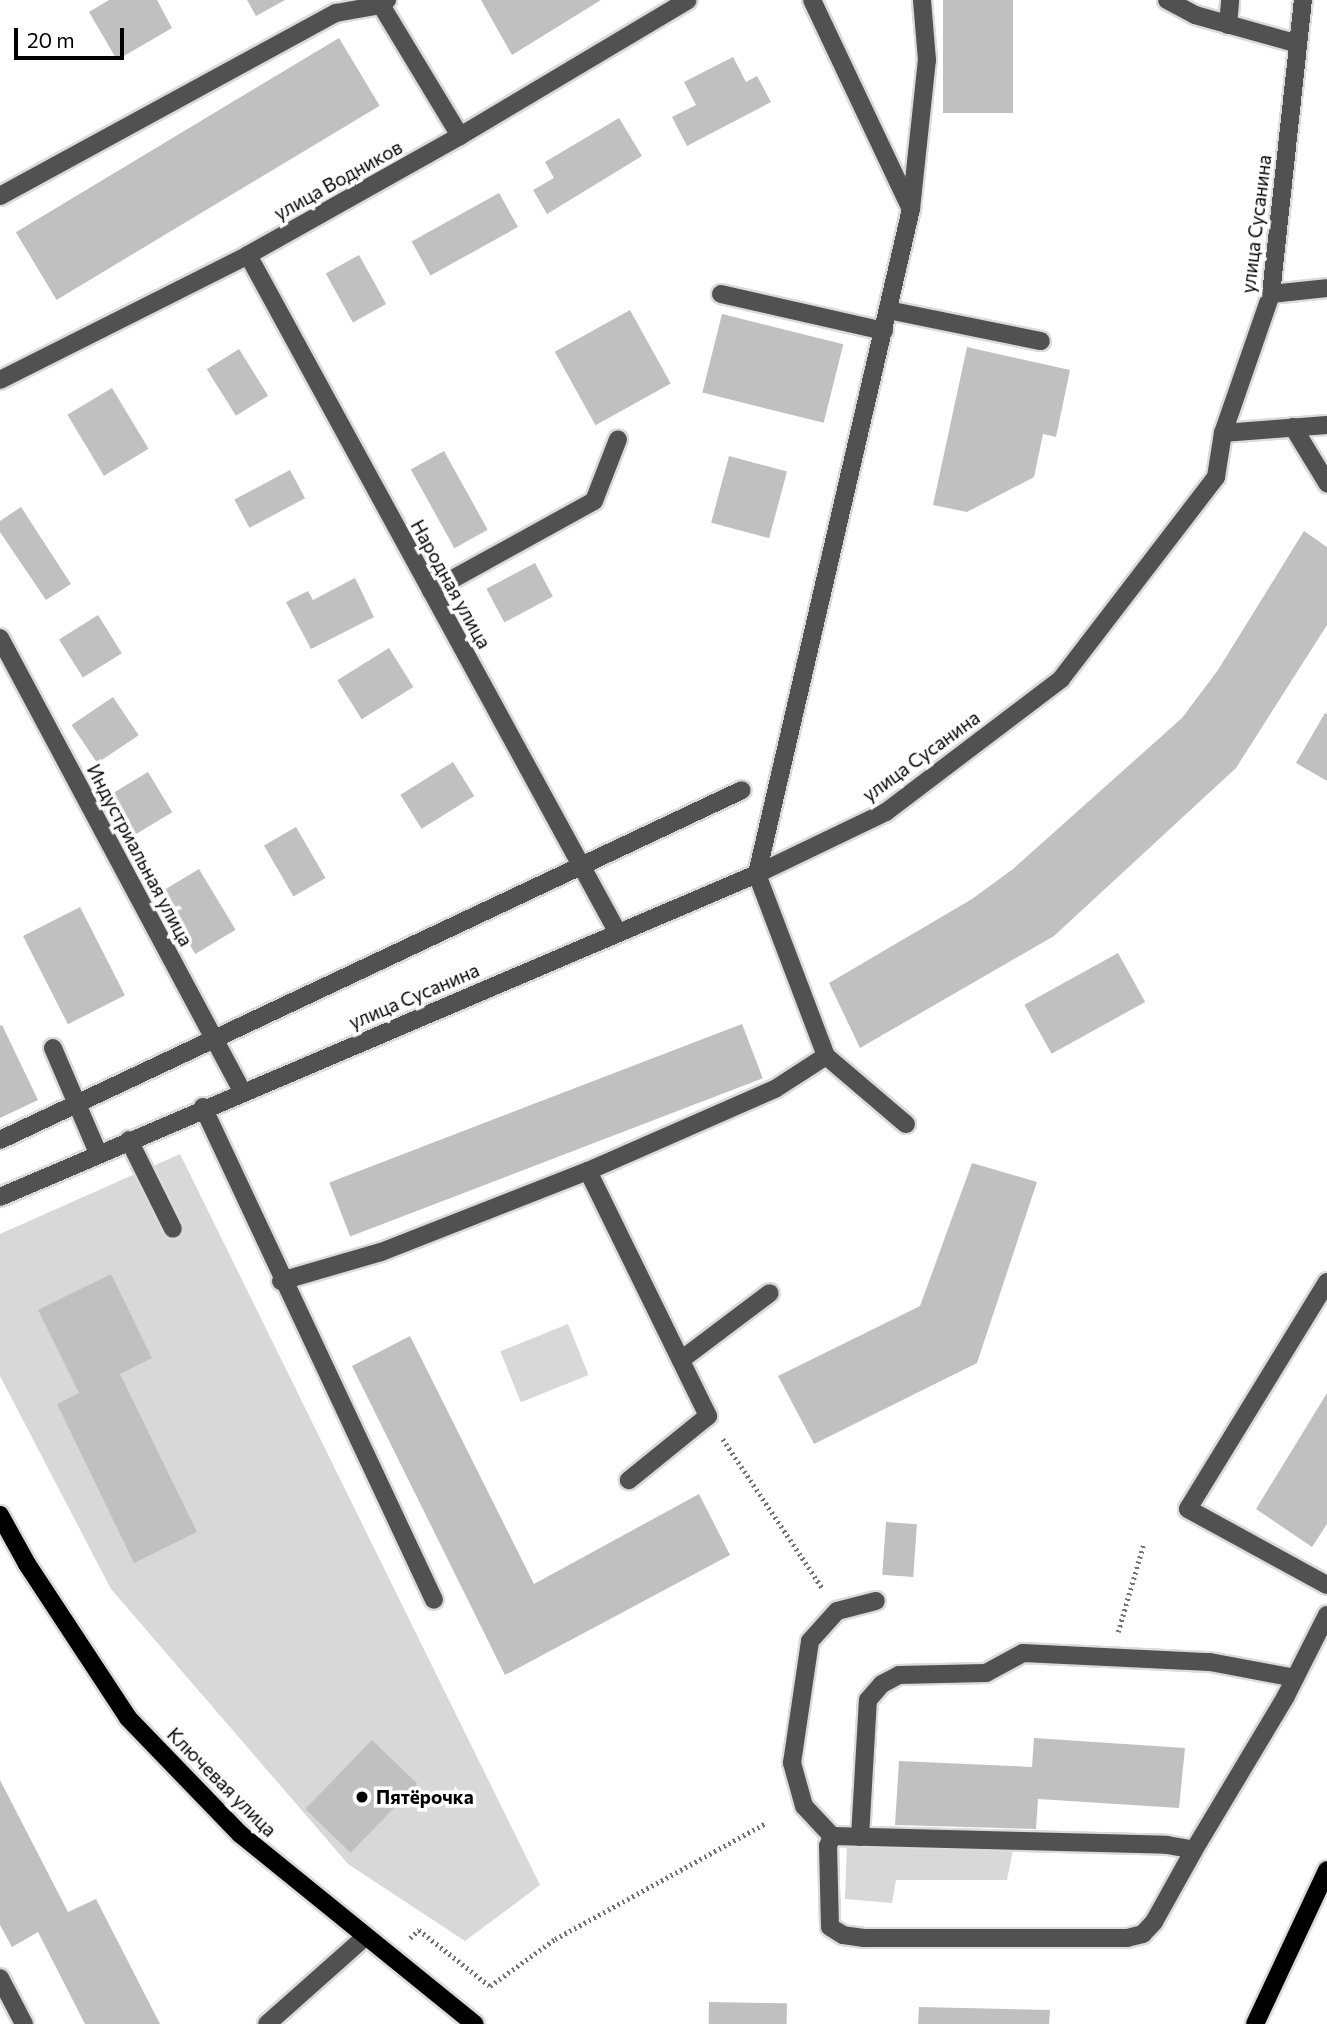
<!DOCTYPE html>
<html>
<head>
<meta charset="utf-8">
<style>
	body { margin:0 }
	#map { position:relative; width:1327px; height:2024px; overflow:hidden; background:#fff; font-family:Commissioner,sans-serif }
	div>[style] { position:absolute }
	.green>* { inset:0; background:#d8d8d8; transform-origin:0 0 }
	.building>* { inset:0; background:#c0c0c0; transform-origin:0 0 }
	.path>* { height:4.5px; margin-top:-2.25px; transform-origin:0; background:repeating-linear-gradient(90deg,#737373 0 2px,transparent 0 5.5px) }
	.roads { filter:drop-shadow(2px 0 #dbdbdb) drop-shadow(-2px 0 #dbdbdb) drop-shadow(0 2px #dbdbdb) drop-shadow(0 -2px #dbdbdb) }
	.minor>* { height:18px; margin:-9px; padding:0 9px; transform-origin:9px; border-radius:9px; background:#515151 }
	.major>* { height:18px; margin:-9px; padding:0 9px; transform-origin:9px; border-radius:9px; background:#000 }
	.dots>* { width:19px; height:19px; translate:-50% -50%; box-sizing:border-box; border:4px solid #fff; border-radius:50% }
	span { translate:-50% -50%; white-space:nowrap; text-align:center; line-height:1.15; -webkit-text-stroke:7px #fff; paint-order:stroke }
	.street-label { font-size:19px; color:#000 }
	.poi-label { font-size:19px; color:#000; font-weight:700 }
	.left { translate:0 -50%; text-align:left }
	.scale { position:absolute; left:14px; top:28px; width:110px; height:32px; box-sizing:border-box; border:4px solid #000; border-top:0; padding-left:9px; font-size:21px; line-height:24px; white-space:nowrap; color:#000; -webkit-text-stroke:5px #fff; paint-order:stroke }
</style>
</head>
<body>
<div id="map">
	<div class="green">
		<i style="clip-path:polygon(180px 1154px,540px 1885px,465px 1941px,348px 1864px,111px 1589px,0 1376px,0 1234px)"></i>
		<i style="left:568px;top:1324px;width:55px;height:73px;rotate:68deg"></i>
		<i style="clip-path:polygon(847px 1843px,1013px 1850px,1007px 1880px,896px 1880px,892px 1903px,845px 1899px)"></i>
	</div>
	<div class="building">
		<i style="clip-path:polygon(109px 0,157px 0,172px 28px,117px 60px,89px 12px)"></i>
		<i style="clip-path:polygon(247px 0,285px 0,256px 16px)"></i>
		<i style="clip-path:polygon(481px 0,601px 0,512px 55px)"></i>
		<i style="left:943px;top:0;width:70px;height:113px"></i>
		<i style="left:339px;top:38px;width:79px;height:377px;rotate:59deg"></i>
		<i style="clip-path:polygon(733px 57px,746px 82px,757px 76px,771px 102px,687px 146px,672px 117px,696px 105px,684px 82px)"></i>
		<i style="clip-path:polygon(619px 118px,642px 156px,547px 214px,533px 190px,554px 178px,545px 162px)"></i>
		<i style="left:499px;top:193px;width:39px;height:100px;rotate:61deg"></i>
		<i style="left:359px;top:255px;width:56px;height:38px;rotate:61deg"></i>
		<i style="left:630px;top:310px;width:84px;height:86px;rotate:61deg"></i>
		<i style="left:722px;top:314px;width:125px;height:81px;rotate:14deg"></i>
		<i style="clip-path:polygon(967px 347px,1070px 370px,1056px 437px,1043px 434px,1034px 477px,967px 512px,933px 505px)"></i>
		<i style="left:239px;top:349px;width:55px;height:38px;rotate:58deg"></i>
		<i style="left:112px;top:388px;width:71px;height:52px;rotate:59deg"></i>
		<i style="left:444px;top:451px;width:90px;height:38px;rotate:61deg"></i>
		<i style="left:729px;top:456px;width:60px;height:69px;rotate:15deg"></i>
		<i style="left:290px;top:470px;width:32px;height:63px;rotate:62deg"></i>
		<i style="clip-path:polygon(21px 507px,71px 584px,46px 600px,0 532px,0 521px)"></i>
		<i style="clip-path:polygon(1304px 531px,1327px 547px,1327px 625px,1236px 768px,1054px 936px,860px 1048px,829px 983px,972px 899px,1013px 869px,1182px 718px,1218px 670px)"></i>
		<i style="left:535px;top:563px;width:38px;height:55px;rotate:62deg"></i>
		<i style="clip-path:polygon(355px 578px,374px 617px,311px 649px,286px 602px,308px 591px,313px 600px)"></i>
		<i style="left:98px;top:615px;width:45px;height:46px;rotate:58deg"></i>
		<i style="left:389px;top:648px;width:46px;height:61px;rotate:58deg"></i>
		<i style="left:113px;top:697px;width:46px;height:50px;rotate:56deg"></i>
		<i style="clip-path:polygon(1325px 713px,1327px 714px,1327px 781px,1296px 763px)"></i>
		<i style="left:453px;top:762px;width:40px;height:62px;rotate:58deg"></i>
		<i style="left:148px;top:772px;width:47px;height:45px;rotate:59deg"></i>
		<i style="left:296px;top:827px;width:59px;height:37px;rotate:60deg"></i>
		<i style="left:199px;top:869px;width:71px;height:47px;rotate:59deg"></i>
		<i style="left:80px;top:907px;width:99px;height:64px;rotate:63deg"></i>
		<i style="left:1118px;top:953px;width:56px;height:107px;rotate:61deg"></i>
		<i style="left:742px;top:1024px;width:58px;height:442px;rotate:69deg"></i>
		<i style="clip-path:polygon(2px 1025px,38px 1100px,0 1118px,0 1026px)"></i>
		<i style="clip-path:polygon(972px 1163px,1037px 1182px,977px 1363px,814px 1444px,778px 1376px,920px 1306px)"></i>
		<i style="clip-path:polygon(111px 1274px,152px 1358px,120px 1374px,197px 1532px,134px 1563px,57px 1404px,79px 1393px,38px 1310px)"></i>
		<i style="clip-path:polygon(410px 1336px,534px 1584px,699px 1494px,730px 1555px,505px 1675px,352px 1366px)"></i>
		<i style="clip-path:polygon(1327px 1393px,1327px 1524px,1312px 1547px,1256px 1509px)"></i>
		<i style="left:886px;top:1522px;width:31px;height:53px;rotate:4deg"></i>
		<i style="clip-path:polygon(1034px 1738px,1185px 1748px,1179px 1808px,1038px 1799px,1036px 1829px,895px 1825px,899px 1761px,1032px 1767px)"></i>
		<i style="left:372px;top:1740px;width:63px;height:96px;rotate:44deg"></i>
		<i style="clip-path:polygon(0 1780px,68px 1912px,96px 1899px,160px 2024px,85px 2024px,38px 1932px,12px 1947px,0 1925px)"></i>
		<i style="left:709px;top:2002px;width:78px;height:22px;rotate:1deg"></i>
		<i style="clip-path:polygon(919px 2007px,1050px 2010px,1049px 2024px,918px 2024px)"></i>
	</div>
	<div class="path">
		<i style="left:723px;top:1439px;width:180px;rotate:56.3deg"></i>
		<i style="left:1118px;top:1632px;width:90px;rotate:-73.8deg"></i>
		<i style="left:410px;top:1938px;width:12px;rotate:-42deg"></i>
		<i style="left:419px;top:1930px;width:90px;rotate:38.3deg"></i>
		<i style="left:490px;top:1986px;width:80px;rotate:-35.9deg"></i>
		<i style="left:555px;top:1939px;width:241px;rotate:-28.8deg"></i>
	</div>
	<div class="roads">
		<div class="minor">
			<i style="left:812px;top:0;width:231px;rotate:64.7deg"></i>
			<i style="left:1167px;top:0;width:32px;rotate:28deg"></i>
			<i style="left:1195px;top:15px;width:107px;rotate:15.7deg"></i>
			<i style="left:381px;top:5px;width:153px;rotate:58.9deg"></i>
			<i style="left:1228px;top:25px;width:25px;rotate:-85deg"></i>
			<i style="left:0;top:196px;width:383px;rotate:-28.6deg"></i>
			<i style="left:336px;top:13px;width:46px;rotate:-10.1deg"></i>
			<i style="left:381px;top:5px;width:8px;rotate:-40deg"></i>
			<i style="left:248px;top:255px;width:772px;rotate:61.38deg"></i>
			<i style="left:721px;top:294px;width:167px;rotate:12.8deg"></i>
			<i style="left:1271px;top:294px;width:56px;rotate:-6.1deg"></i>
			<i style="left:888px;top:310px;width:156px;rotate:11.5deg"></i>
			<i style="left:0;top:380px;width:278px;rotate:-26.7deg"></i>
			<i style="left:248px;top:255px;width:243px;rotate:-29.3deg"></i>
			<i style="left:460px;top:136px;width:265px;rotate:-30.8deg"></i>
			<i style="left:1293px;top:427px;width:66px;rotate:58.7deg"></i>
			<i style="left:1223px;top:433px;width:104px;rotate:-4.4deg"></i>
			<i style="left:431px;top:591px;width:186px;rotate:-28.9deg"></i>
			<i style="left:594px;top:501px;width:66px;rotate:-68.8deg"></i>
			<i style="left:0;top:638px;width:514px;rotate:61.89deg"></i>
			<i style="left:53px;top:1048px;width:114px;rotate:66.8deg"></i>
			<i style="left:826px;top:1056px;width:195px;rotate:-110.8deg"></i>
			<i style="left:757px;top:874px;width:683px;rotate:-76.96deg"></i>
			<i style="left:911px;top:209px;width:150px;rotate:-83.9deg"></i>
			<i style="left:927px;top:60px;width:60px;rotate:-94.8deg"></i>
			<i style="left:203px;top:1107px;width:544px;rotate:64.89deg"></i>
			<i style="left:0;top:1140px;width:820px;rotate:-25.25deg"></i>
			<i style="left:129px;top:1140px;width:99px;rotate:63.7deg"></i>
			<i style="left:588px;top:1171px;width:273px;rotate:63.9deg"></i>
			<i style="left:708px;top:1416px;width:102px;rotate:141deg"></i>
			<i style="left:0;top:1197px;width:823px;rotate:-23.11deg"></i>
			<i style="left:757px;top:874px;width:143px;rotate:-25.7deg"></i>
			<i style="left:886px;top:812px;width:220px;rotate:-37.2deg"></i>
			<i style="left:1061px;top:679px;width:255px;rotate:-52.5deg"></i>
			<i style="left:1216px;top:477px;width:45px;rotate:-81deg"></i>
			<i style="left:1223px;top:433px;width:147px;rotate:-70.9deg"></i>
			<i style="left:1271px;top:294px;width:296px;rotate:-83.8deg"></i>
			<i style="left:281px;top:1281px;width:104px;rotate:-16.2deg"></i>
			<i style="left:381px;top:1252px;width:222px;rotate:-21.4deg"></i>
			<i style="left:588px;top:1171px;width:204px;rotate:-23.7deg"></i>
			<i style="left:775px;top:1089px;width:61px;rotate:-32.9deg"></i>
			<i style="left:826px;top:1056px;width:105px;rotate:40.4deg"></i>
			<i style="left:1327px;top:1282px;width:266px;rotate:121.5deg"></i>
			<i style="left:1188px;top:1509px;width:158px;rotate:28.7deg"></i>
			<i style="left:681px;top:1360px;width:111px;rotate:-37deg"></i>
			<i style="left:832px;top:1836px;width:41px;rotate:-133deg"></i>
			<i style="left:804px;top:1806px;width:45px;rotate:-105.6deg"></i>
			<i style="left:792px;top:1763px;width:123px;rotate:-81.6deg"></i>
			<i style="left:810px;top:1641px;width:40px;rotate:-48deg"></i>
			<i style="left:837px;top:1611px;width:40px;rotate:-14.4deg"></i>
			<i style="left:860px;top:1837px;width:137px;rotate:-86.7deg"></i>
			<i style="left:868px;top:1700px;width:21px;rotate:-49deg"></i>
			<i style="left:882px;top:1684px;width:19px;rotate:-28deg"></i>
			<i style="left:899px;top:1675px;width:87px;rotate:-1.3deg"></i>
			<i style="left:986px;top:1673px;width:42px;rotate:-28.4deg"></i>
			<i style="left:1023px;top:1653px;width:187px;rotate:2.8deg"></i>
			<i style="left:1210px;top:1662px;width:86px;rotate:10.7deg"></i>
			<i style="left:1194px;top:1850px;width:82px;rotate:119.1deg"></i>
			<i style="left:1154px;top:1922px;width:16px;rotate:133deg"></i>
			<i style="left:1143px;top:1934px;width:16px;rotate:166deg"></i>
			<i style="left:1127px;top:1938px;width:263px;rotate:180deg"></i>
			<i style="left:864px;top:1938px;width:21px;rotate:-172deg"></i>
			<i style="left:843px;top:1935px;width:15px;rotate:-148deg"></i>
			<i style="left:830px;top:1927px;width:81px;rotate:-91.4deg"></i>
			<i style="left:828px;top:1846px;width:11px;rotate:-68deg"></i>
			<i style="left:832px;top:1836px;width:335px;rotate:1.5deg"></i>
			<i style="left:1167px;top:1845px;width:27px;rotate:10deg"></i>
			<i style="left:1194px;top:1850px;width:179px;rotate:-59.1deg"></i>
			<i style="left:1286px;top:1696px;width:91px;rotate:-63.2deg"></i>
			<i style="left:0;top:1978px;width:52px;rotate:62.4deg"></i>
			<i style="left:267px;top:2024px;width:132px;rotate:-41.6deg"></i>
		</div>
		<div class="major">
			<i style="left:0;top:1515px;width:56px;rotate:61.1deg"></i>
			<i style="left:27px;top:1564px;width:184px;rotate:56.7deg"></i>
			<i style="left:128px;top:1718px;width:161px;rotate:46deg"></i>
			<i style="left:240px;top:1834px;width:302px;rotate:39deg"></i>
			<i style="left:1255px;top:2024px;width:170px;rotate:-64.9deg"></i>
		</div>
	</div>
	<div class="dots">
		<i style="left:362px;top:1797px;background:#000"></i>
	</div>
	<div class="street-label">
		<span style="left:338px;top:180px;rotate:-29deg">улица Водников</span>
		<span style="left:1256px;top:224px;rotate:-83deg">улица Сусанина</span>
		<span style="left:451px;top:584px;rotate:61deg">Народная улица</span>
		<span style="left:921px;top:756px;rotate:-36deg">улица Сусанина</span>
		<span style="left:140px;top:855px;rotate:62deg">Индустриальная улица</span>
		<span style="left:414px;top:996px;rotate:-23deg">улица Сусанина</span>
		<span style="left:222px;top:1782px;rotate:45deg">Ключевая улица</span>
	</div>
	<div class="poi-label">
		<span class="left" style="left:376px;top:1797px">Пятёрочка</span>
	</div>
	<div class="scale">20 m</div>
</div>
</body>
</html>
